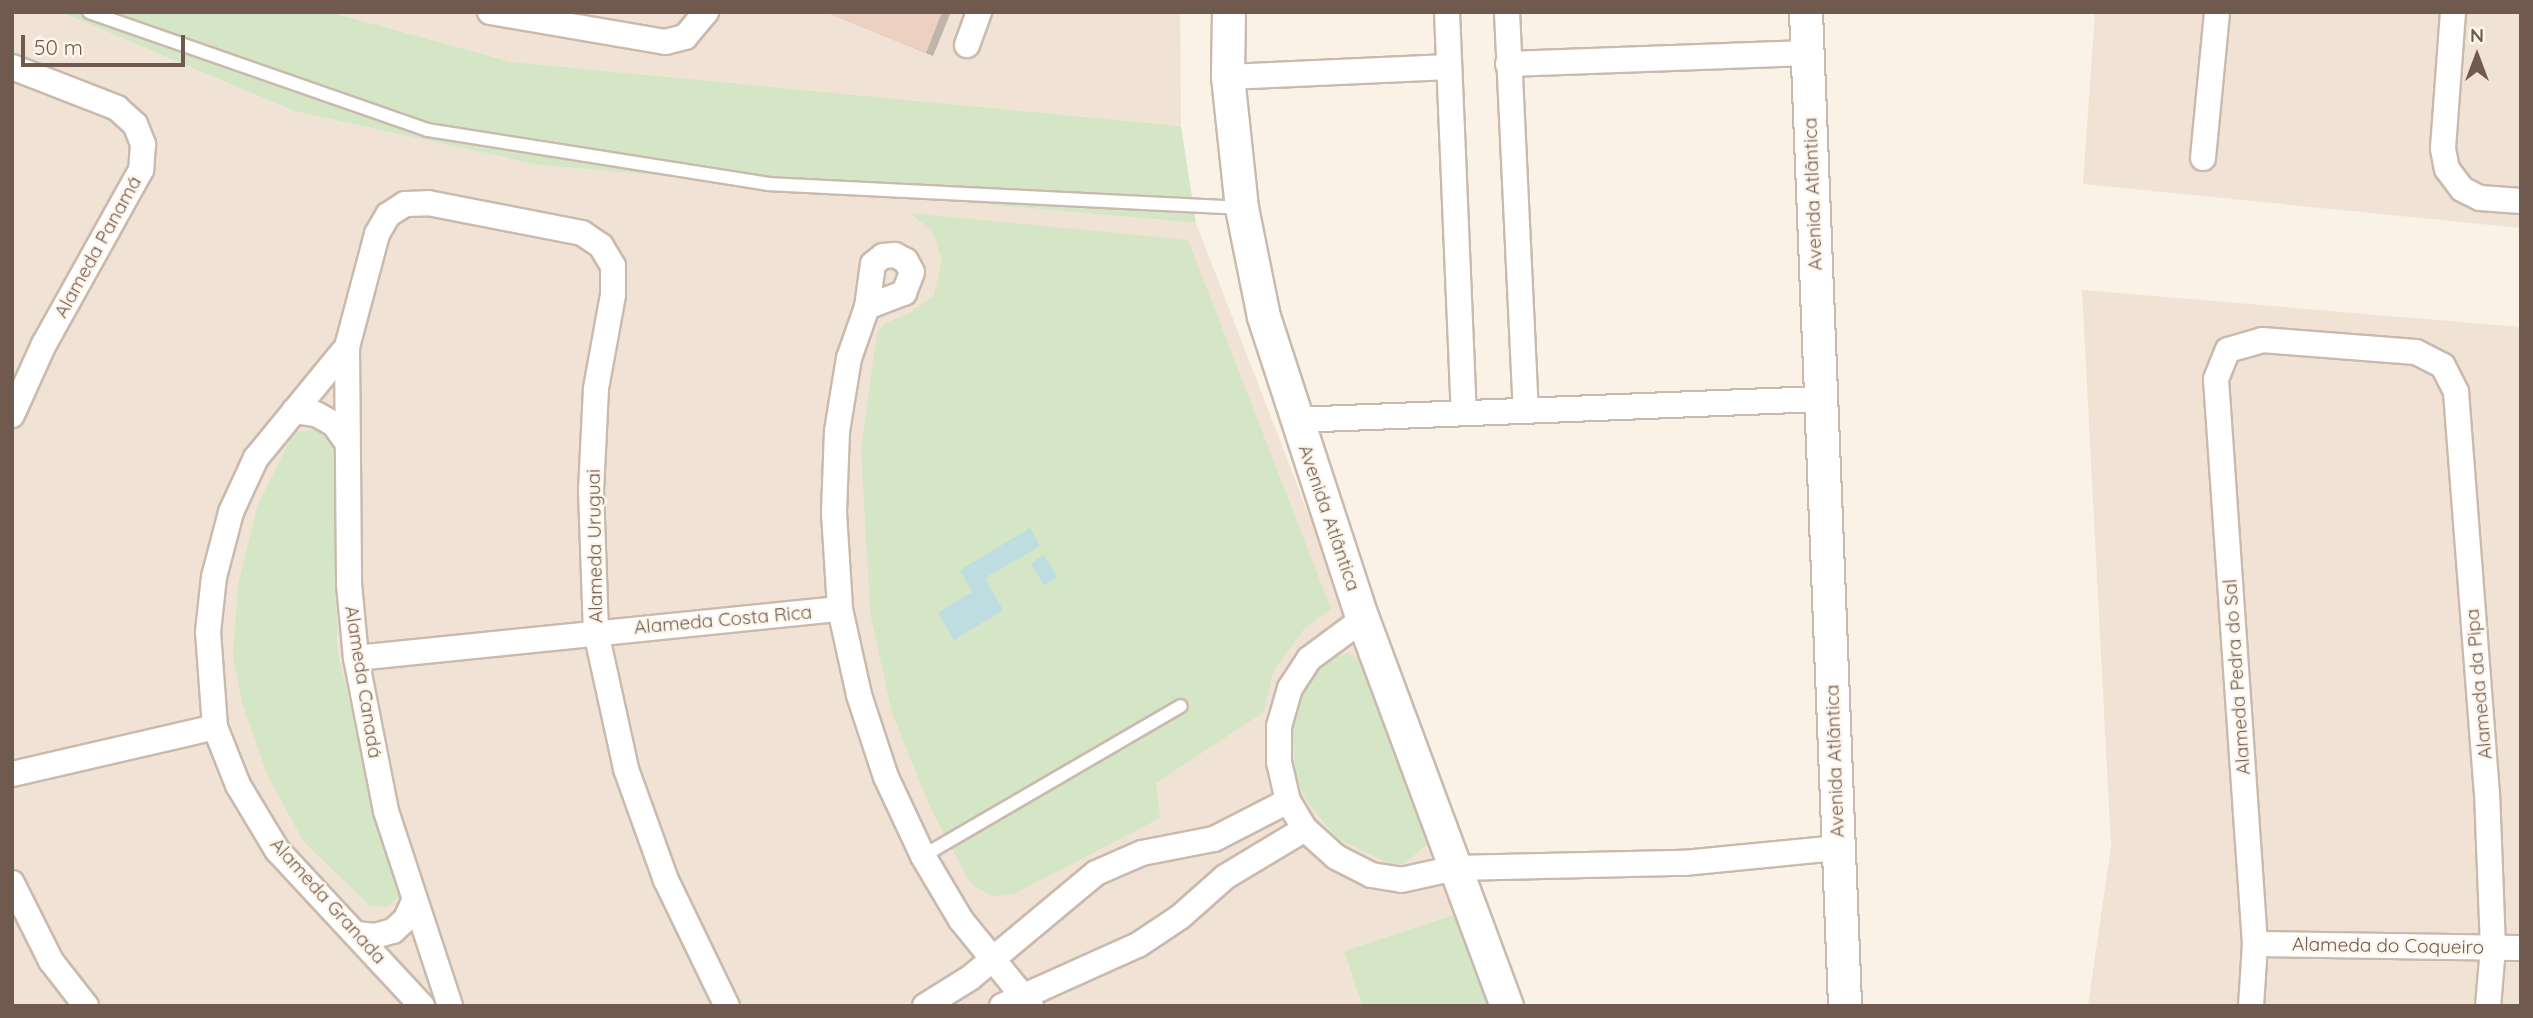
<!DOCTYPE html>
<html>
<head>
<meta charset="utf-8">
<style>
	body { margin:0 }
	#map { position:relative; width:2533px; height:1018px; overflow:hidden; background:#faf2e6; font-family:Quicksand,sans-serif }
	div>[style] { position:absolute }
	.residential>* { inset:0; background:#f0e3d5 }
	.green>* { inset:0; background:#d4e6c6 }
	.water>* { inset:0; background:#bddde1; transform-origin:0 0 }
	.shadow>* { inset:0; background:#0003 }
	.building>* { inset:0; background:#ecd1c1 }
	.roads { filter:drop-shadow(2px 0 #cabaad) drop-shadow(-2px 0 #cabaad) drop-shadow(0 2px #cabaad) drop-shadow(0 -2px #cabaad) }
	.service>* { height:12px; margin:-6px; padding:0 6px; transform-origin:6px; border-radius:6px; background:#fff }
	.minor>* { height:24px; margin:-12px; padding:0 12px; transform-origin:12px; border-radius:12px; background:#fff }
	.tertiary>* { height:32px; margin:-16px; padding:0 16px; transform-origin:16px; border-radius:16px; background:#fff }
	span { translate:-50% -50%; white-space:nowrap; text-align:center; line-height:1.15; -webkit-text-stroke:5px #fdf6ec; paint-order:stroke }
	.street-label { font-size:19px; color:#70594e }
	.frame { position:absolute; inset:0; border:14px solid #70594e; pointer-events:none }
	.north { position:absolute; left:2442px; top:21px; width:70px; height:70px; -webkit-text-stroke:5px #fdf6ec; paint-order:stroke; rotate:0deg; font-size:19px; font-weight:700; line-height:28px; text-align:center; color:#70594e }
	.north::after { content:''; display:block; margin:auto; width:24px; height:32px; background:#70594e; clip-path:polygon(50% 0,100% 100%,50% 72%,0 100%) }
	.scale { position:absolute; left:21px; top:35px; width:164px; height:32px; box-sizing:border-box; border:4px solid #70594e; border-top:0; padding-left:9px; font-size:21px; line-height:24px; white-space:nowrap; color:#70594e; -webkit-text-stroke:5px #fdf6ec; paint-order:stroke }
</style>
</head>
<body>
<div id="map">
	<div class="residential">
		<i style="clip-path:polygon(12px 12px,60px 12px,294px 111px,539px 165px,1196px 223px,1462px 912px,1344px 951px,1362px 1006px,12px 1006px)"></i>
		<i style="clip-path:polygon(330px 12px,1180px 12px,1181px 126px,512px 62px)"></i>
		<i style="clip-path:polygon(2095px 12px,2521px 12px,2521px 228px,2083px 184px)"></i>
		<i style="clip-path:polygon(2082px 290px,2521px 327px,2521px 1006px,2088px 1006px,2111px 846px)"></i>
	</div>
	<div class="green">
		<i style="clip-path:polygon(60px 12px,330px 12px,512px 62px,1181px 126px,1196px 223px,539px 165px,294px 111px)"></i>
		<i style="clip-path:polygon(910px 213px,1188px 240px,1331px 609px,1304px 629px,1273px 672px,1264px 712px,1156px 783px,1160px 818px,1014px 894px,992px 896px,970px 883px,929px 805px,892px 713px,870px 613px,861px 449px,877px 333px,885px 323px,910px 313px,934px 295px,942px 260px,932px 231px)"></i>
		<i style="clip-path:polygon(315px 430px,329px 435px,337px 453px,337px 650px,375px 812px,405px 881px,399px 897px,387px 907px,370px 906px,303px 841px,267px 774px,243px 706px,233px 656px,238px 584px,258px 504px,294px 432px)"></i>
		<i style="clip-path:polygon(1347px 653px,1370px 663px,1433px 822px,1428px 844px,1403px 864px,1389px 864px,1337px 838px,1307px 802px,1296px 775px,1292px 728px,1298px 702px,1318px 664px)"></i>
		<i style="clip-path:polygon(1462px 912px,1497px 1006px,1362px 1006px,1344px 951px)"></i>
	</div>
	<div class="water">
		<i style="clip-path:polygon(1030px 528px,1040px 546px,985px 578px,1003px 610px,954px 640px,938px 613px,972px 592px,960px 570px)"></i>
		<i style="left:1044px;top:555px;width:26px;height:16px;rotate:58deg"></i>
	</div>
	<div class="shadow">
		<i style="clip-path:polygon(826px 12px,951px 12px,933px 56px)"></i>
	</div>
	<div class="building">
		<i style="clip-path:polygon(826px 12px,942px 12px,926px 53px)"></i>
	</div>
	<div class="roads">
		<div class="service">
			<i style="left:89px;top:12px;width:359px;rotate:19.2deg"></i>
			<i style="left:428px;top:130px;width:344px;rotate:9deg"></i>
			<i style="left:768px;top:184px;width:475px;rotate:2.9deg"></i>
			<i style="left:923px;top:856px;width:298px;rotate:-30.2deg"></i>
		</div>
		<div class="minor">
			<i style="left:490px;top:12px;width:178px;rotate:9.7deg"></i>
			<i style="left:665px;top:42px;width:21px;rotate:-14deg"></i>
			<i style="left:685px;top:37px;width:33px;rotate:-50deg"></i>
			<i style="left:1447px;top:12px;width:401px;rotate:87.6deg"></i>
			<i style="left:1507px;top:12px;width:399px;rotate:87.3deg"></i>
			<i style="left:2453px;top:12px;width:137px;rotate:94.2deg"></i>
			<i style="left:2443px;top:149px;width:20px;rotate:79deg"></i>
			<i style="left:2447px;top:169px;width:25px;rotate:53deg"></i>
			<i style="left:2462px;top:189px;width:20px;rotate:27deg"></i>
			<i style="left:2480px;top:198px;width:41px;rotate:4.2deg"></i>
			<i style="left:967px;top:45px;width:35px;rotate:-70deg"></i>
			<i style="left:1508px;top:64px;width:300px;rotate:-2.1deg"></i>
			<i style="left:12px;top:67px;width:113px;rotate:21.3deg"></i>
			<i style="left:117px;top:108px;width:24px;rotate:42deg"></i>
			<i style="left:135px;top:124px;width:22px;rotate:68deg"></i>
			<i style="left:143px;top:144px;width:26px;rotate:94deg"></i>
			<i style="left:141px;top:170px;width:199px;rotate:119.1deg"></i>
			<i style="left:44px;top:344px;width:78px;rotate:114.3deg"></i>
			<i style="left:1228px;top:77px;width:221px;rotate:-2.6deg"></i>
			<i style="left:2203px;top:158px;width:147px;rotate:-84.5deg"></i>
			<i style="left:867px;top:307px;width:40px;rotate:-21deg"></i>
			<i style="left:904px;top:293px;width:22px;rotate:-69deg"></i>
			<i style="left:912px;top:272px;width:13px;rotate:-119deg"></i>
			<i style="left:906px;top:261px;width:13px;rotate:-151deg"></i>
			<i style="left:895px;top:255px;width:12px;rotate:175deg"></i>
			<i style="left:883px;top:256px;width:13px;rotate:141deg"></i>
			<i style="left:873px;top:264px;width:43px;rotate:97.9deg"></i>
			<i style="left:867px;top:307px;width:54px;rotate:109.4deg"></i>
			<i style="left:849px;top:358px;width:74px;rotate:99.3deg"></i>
			<i style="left:837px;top:431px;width:82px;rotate:92.1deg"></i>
			<i style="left:834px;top:513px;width:96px;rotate:86.4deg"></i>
			<i style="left:840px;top:609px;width:88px;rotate:77.5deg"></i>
			<i style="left:859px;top:695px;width:86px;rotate:71.8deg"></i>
			<i style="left:886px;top:777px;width:87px;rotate:64.9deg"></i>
			<i style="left:923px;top:856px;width:74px;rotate:59.3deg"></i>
			<i style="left:961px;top:920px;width:111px;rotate:50.9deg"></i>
			<i style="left:347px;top:347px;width:237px;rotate:89.5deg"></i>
			<i style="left:349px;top:584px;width:74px;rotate:84.6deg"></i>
			<i style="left:356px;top:658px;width:156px;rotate:78.9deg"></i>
			<i style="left:386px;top:811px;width:205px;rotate:71.8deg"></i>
			<i style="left:294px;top:411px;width:22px;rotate:8deg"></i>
			<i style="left:316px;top:414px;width:21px;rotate:29deg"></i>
			<i style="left:334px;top:424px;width:21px;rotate:55deg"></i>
			<i style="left:1295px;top:420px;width:526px;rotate:-2.29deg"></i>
			<i style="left:1363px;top:619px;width:67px;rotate:143.5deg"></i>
			<i style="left:1309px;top:659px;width:35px;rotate:123deg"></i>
			<i style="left:1290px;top:688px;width:40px;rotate:106deg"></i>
			<i style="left:1279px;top:726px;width:36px;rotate:90deg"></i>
			<i style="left:1279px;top:762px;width:40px;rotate:77deg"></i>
			<i style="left:1288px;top:801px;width:33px;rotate:59deg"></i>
			<i style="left:1305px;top:829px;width:42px;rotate:42.1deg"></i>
			<i style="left:1336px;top:857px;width:39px;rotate:27deg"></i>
			<i style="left:1371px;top:875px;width:30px;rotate:9deg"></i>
			<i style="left:1401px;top:880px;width:56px;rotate:-12.3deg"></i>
			<i style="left:1456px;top:868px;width:228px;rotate:-1.3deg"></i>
			<i style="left:1684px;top:863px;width:155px;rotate:-5.6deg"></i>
			<i style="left:356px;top:658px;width:486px;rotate:-5.8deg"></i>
			<i style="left:12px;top:774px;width:208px;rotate:-13deg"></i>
			<i style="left:12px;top:883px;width:87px;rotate:63.4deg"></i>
			<i style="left:51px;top:961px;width:57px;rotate:52.1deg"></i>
			<i style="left:357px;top:934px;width:18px;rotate:6deg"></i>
			<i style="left:375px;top:936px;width:19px;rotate:-16deg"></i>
			<i style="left:393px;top:931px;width:18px;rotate:-43deg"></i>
			<i style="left:406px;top:919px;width:17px;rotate:-66deg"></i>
			<i style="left:2255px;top:944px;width:266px;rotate:0.9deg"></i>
			<i style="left:422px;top:1006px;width:213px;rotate:-132.9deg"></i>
			<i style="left:277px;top:850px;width:76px;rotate:-121deg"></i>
			<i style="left:238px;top:785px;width:62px;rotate:-111.6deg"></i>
			<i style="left:215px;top:727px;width:95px;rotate:-94.2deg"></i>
			<i style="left:208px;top:632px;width:55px;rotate:-83.8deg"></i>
			<i style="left:214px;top:577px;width:67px;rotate:-75.3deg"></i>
			<i style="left:231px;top:512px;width:60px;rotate:-65.2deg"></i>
			<i style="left:256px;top:458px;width:144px;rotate:-50.7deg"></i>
			<i style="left:347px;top:347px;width:117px;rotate:-75.1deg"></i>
			<i style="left:377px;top:234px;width:22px;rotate:-60deg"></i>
			<i style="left:388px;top:215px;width:20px;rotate:-33deg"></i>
			<i style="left:405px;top:204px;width:23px;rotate:-2deg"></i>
			<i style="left:428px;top:203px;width:157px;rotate:11deg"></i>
			<i style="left:582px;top:233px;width:23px;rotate:34deg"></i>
			<i style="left:601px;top:246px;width:23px;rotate:59deg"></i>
			<i style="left:613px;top:266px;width:29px;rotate:90deg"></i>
			<i style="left:613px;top:295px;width:96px;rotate:100.3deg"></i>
			<i style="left:596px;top:389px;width:101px;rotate:92.8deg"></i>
			<i style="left:591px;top:490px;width:142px;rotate:88deg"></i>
			<i style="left:596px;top:632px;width:140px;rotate:77.6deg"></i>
			<i style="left:626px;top:769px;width:118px;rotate:70.2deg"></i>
			<i style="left:666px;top:880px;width:140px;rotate:64.2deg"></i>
			<i style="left:925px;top:1006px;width:53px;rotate:-31.9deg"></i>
			<i style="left:970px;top:978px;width:164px;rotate:-39.8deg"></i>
			<i style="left:1096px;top:873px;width:50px;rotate:-23.5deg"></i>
			<i style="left:1142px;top:853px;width:73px;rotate:-11deg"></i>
			<i style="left:1214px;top:839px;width:83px;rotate:-27.2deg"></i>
			<i style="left:1002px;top:1006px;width:149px;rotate:-24.2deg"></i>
			<i style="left:1138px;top:945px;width:50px;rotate:-33.7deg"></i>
			<i style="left:1180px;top:917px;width:60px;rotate:-41.6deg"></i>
			<i style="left:1225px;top:877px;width:93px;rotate:-31deg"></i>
			<i style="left:2251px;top:1006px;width:62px;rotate:-86.3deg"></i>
			<i style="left:2255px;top:944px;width:566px;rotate:-93.95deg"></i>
			<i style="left:2216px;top:379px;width:31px;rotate:-68deg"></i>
			<i style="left:2228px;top:350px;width:35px;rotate:-16deg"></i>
			<i style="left:2262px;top:340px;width:154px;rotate:4.5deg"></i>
			<i style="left:2416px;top:352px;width:30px;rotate:27deg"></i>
			<i style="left:2443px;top:366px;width:29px;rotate:63deg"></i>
			<i style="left:2456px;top:392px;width:401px;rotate:85.6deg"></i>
			<i style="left:2487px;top:792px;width:156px;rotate:87.8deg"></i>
			<i style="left:2493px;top:948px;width:58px;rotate:94.9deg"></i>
		</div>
		<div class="tertiary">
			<i style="left:1229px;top:12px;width:65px;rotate:90.9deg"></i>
			<i style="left:1228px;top:77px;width:132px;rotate:83.9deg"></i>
			<i style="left:1242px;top:208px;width:111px;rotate:78.6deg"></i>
			<i style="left:1264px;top:317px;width:318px;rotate:71.9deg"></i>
			<i style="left:1363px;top:619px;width:413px;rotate:69.6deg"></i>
			<i style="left:1806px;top:12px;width:995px;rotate:87.75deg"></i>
		</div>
	</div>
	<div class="street-label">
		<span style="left:1813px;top:194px;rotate:-92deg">Avenida Atlântica</span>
		<span style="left:98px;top:247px;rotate:-61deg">Alameda Panamá</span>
		<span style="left:1329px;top:518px;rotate:71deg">Avenida Atlântica</span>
		<span style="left:595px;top:546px;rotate:-91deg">Alameda Uruguai</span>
		<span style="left:723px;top:620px;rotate:-5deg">Alameda Costa Rica</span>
		<span style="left:2237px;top:677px;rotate:-94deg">Alameda Pedra do Sal</span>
		<span style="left:363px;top:682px;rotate:81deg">Alameda Canadá</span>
		<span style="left:2479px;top:684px;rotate:-95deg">Alameda da Pipa</span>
		<span style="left:1835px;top:761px;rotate:-92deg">Avenida Atlântica</span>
		<span style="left:328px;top:901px;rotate:48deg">Alameda Granada</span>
		<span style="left:2388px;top:946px;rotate:1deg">Alameda do Coqueiro</span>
	</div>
	<div class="frame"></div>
	<div class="north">N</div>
	<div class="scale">50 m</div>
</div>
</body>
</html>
